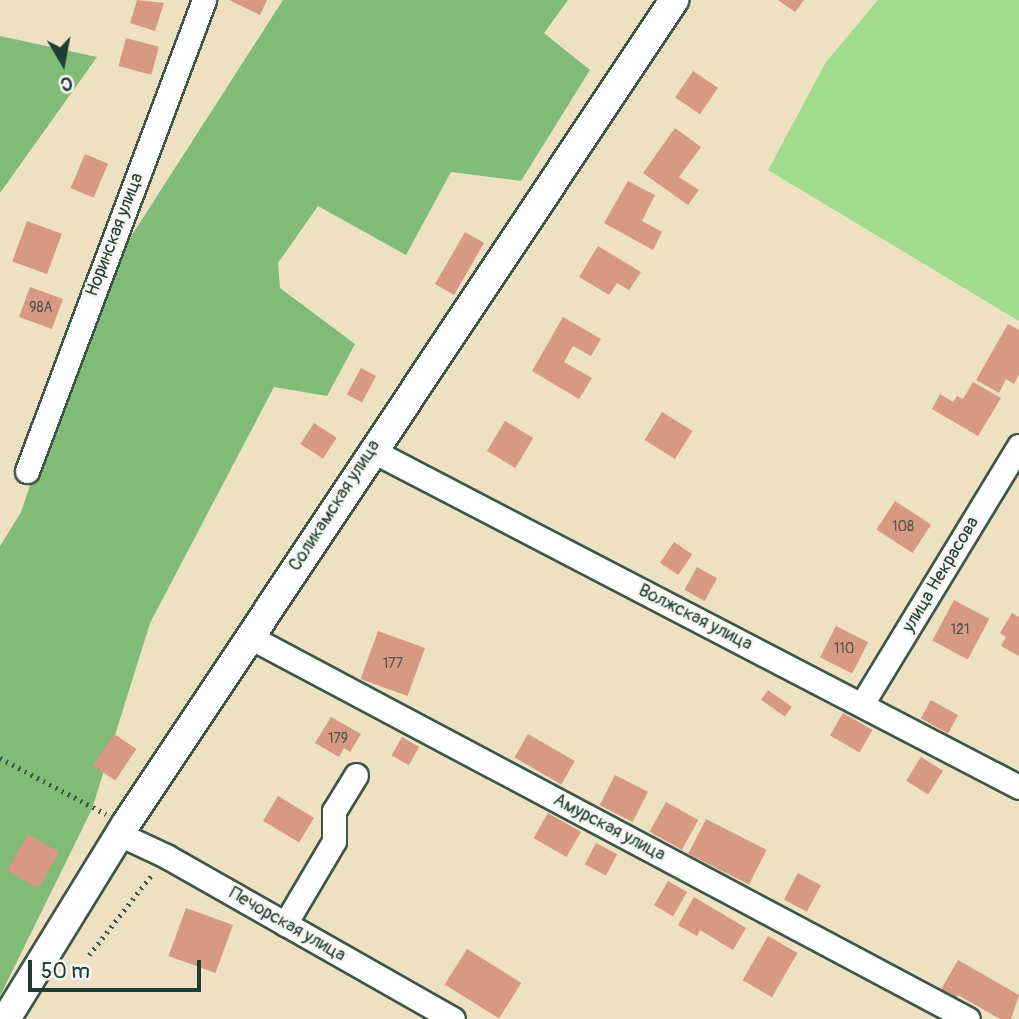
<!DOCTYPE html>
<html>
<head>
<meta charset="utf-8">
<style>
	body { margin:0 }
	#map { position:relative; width:1019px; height:1019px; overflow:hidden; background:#ede1c2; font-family:Pangolin,sans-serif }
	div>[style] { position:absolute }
	.green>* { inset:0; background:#a1db8d }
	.forest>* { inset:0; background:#80bb78 }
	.building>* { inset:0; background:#d79884; transform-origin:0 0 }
	.path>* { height:4.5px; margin-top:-2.25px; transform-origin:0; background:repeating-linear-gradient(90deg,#3e5649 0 2px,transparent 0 7px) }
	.roads { filter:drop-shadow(2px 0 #3e5649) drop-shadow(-2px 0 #3e5649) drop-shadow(0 2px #3e5649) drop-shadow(0 -2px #3e5649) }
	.minor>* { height:23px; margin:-11.5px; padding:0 11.5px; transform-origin:11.5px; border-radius:11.5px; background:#fff }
	.major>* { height:28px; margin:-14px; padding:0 14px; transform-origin:14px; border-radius:14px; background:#fff }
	span { translate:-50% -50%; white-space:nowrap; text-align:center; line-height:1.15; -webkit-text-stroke:5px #f6f6f2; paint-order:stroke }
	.number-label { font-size:14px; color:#4d5448 }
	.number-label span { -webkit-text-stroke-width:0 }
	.street-label { font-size:18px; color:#1f3d34 }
	.north { position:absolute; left:28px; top:28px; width:70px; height:70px; -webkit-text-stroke:5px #f6f6f2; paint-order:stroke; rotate:170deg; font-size:19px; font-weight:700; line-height:28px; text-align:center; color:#1f3d34 }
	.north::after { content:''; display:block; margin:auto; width:24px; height:32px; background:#1f3d34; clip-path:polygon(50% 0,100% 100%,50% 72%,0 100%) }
	.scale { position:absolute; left:28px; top:960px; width:173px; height:32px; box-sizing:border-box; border:4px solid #1f3d34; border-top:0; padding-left:9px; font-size:21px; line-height:24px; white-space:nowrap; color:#1f3d34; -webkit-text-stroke:5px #f6f6f2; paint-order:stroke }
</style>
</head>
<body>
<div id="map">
	<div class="green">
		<i style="clip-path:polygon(878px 0,1019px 0,1019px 321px,768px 170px,826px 62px)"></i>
	</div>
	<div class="forest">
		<i style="clip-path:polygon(283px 0,568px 0,544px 33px,590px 70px,521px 181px,451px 172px,406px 255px,318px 206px,278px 263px,280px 288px,355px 344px,327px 396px,274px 387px,150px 623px,92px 809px,0 996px,0 546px,21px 512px,96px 291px)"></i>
		<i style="clip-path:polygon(0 36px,97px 57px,0 193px)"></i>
	</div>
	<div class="building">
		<i style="clip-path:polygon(137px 0,164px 3px,155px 31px,130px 23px)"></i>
		<i style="clip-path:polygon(229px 0,267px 0,260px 15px)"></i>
		<i style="clip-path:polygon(778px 0,804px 0,795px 12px)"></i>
		<i style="left:126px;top:38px;width:34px;height:29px;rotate:15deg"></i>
		<i style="left:693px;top:71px;width:30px;height:32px;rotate:34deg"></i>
		<i style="clip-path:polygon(675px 128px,701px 147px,679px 177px,699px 190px,688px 205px,643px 173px)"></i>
		<i style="left:85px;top:154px;width:25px;height:37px;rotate:23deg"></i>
		<i style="clip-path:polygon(628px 181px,655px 195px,642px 221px,662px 232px,653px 250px,604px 223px)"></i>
		<i style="left:27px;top:221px;width:37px;height:43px;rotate:20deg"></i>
		<i style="left:465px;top:232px;width:22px;height:60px;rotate:30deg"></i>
		<i style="clip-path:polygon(598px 246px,641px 272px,629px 290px,617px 283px,609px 295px,579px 277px)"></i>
		<i style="left:30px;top:287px;width:35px;height:32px;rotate:20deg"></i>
		<i style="clip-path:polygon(563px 317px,601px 339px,591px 356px,573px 346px,564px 362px,592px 378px,579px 399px,532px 371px)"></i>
		<i style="clip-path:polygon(1008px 324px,1019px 330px,1019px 374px,1014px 384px,1006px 379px,999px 393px,976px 380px)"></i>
		<i style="left:361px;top:368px;width:17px;height:30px;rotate:28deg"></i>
		<i style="clip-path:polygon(973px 382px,1001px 398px,978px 436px,932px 409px,940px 394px,953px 402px,957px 396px,963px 399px)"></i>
		<i style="left:662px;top:412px;width:36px;height:33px;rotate:32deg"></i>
		<i style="left:505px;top:421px;width:33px;height:35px;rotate:31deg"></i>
		<i style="left:314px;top:423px;width:27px;height:25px;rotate:33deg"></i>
		<i style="left:895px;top:501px;width:43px;height:34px;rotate:33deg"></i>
		<i style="left:674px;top:542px;width:22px;height:25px;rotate:34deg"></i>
		<i style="left:697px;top:567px;width:23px;height:26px;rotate:29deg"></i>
		<i style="left:954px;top:600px;width:40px;height:46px;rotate:28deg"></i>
		<i style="clip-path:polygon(1012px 613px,1019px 617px,1019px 656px,1001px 646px,1006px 637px,1000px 633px)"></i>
		<i style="left:836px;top:626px;width:36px;height:35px;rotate:27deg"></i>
		<i style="left:378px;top:631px;width:50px;height:51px;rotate:20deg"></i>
		<i style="left:768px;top:690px;width:29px;height:12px;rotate:35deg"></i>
		<i style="left:931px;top:700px;width:31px;height:21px;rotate:29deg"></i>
		<i style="left:843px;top:713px;width:34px;height:26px;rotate:30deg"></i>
		<i style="clip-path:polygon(331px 717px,361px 734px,350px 752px,344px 748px,339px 757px,315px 743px)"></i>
		<i style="left:114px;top:734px;width:27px;height:38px;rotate:34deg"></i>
		<i style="left:528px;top:734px;width:54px;height:27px;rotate:30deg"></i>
		<i style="left:402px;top:737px;width:20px;height:21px;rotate:30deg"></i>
		<i style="left:921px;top:757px;width:26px;height:28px;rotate:32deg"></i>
		<i style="left:615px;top:775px;width:37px;height:34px;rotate:27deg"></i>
		<i style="left:278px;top:796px;width:42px;height:29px;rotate:31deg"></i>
		<i style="left:666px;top:802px;width:37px;height:34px;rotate:29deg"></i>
		<i style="left:548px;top:813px;width:38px;height:29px;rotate:30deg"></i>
		<i style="left:706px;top:819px;width:68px;height:39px;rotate:27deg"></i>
		<i style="left:28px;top:834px;width:36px;height:42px;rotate:30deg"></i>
		<i style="left:596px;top:843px;width:24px;height:24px;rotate:28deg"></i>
		<i style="left:798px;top:873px;width:26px;height:30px;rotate:28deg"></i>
		<i style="left:668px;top:881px;width:22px;height:28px;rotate:30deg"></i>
		<i style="clip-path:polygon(694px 897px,746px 928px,733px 950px,700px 930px,697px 936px,678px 925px)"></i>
		<i style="left:186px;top:908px;width:50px;height:51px;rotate:20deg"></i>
		<i style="left:768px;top:936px;width:34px;height:51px;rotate:30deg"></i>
		<i style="left:467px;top:949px;width:64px;height:42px;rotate:32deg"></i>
		<i style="clip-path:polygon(958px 960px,1019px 995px,1011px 1019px,1000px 1019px,958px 995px,954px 1002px,939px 993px)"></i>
	</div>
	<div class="path">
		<i style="left:0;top:758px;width:120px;rotate:27.8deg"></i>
		<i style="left:89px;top:955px;width:104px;rotate:-52deg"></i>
	</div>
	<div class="roads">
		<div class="minor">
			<i style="left:371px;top:450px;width:730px;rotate:27.48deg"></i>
			<i style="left:27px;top:471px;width:503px;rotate:-69.4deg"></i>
			<i style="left:250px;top:637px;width:813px;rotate:28.01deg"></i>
			<i style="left:862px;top:704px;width:302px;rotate:-58.7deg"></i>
			<i style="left:119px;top:834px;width:52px;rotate:25.1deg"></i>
			<i style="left:166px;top:856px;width:330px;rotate:29.6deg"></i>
			<i style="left:285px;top:924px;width:96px;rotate:-59.4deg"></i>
			<i style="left:334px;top:841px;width:30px;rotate:-90deg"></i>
			<i style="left:334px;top:811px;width:42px;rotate:-58.6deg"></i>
		</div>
		<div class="major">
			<i style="left:6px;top:1019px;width:229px;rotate:-58.4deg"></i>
			<i style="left:126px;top:824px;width:990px;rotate:-56.37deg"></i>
		</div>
	</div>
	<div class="number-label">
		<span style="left:41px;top:308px">98А</span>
		<span style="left:903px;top:527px">108</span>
		<span style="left:960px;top:630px">121</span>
		<span style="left:844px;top:649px">110</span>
		<span style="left:393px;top:664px">177</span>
		<span style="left:338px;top:739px">179</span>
	</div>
	<div class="street-label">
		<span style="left:115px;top:235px;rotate:-69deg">Норинская улица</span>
		<span style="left:335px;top:506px;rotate:-57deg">Соликамская улица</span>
		<span style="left:941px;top:575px;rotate:-59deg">улица Некрасова</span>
		<span style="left:695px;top:618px;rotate:27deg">Волжская улица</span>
		<span style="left:609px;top:828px;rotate:28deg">Амурская улица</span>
		<span style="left:287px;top:925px;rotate:30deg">Печорская улица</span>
	</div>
	<div class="north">С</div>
	<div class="scale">50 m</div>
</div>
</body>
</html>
